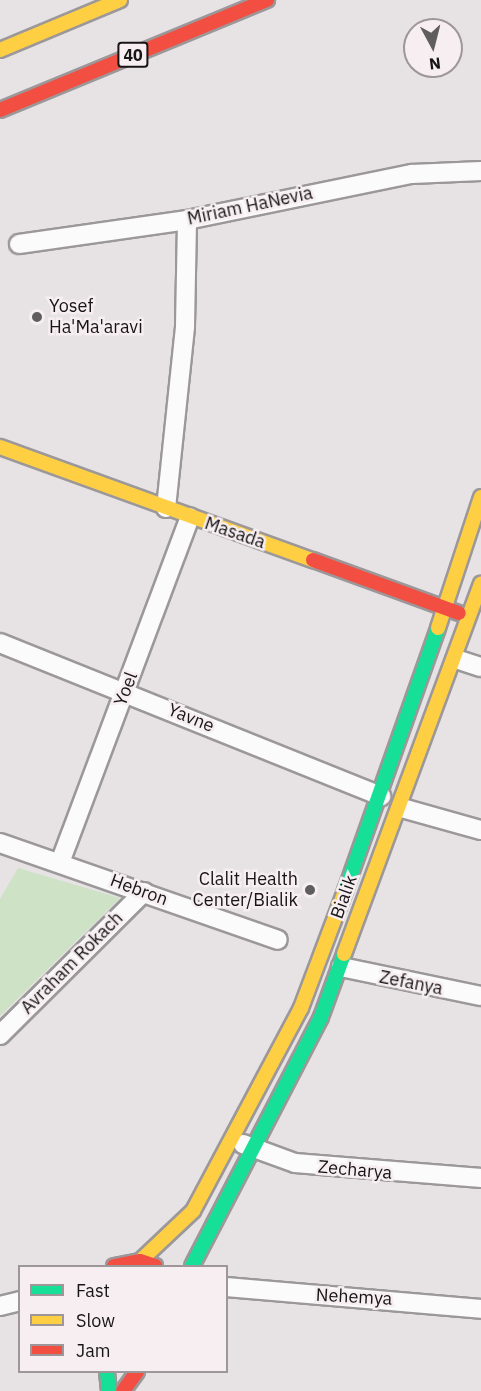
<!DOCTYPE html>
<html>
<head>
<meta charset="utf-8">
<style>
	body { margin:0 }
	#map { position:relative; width:481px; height:1391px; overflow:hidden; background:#e7e3e5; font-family:"IBM Plex Sans",sans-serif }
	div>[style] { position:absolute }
	.green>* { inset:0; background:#cee2c5 }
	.roads { filter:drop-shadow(2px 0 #9c989a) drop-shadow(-2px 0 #9c989a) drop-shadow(0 2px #9c989a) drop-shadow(0 -2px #9c989a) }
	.street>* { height:18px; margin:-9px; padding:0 9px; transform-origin:9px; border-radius:9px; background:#fbfbfb }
	.fast>* { height:14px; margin:-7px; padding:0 7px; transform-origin:7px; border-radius:7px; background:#16e098 }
	.slow>* { height:14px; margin:-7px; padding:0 7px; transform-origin:7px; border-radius:7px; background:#ffcf43 }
	.jam>* { height:14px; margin:-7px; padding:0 7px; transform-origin:7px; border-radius:7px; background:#f24e42 }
	.dots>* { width:16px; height:16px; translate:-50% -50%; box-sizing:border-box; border:3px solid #f6eef1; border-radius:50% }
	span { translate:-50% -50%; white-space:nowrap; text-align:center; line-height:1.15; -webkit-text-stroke:5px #f6eef1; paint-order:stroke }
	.shield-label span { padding:2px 4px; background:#f6eef1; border:2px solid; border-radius:4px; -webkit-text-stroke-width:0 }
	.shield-label { font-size:16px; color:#181516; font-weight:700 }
	.street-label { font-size:18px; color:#181516 }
	.poi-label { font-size:18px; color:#181516 }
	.left { translate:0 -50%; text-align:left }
	.right { translate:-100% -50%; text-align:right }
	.legend { position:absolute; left:18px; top:1265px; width:210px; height:108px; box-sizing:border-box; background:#f6eef1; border:2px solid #9d9799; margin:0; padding:8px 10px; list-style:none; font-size:18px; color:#181516 }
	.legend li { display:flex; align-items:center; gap:12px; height:30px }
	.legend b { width:30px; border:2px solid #9d9799 }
	.north { position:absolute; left:403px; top:18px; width:60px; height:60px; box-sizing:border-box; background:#f6eef1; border:2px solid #9d9799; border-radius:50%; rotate:173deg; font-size:16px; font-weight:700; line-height:24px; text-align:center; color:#181516 }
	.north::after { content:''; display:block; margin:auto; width:21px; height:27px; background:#605d5e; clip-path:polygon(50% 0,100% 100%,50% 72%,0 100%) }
</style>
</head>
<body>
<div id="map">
	<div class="green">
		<i style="clip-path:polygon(18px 868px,120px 898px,0 1016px,0 899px)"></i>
	</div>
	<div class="roads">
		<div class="street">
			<i style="left:19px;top:244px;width:170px;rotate:-8.1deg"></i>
			<i style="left:187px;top:220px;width:230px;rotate:-11.6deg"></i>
			<i style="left:412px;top:174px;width:69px;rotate:-2.5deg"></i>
			<i style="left:166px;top:508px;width:183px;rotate:-84deg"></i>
			<i style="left:185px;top:326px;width:106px;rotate:-88.9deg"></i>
			<i style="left:0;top:643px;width:411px;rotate:21.9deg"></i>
			<i style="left:456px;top:659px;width:26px;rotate:18deg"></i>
			<i style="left:402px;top:808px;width:82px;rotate:15.6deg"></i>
			<i style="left:0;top:843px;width:294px;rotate:19.2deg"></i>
			<i style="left:61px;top:860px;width:366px;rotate:-69.4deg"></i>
			<i style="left:341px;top:967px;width:143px;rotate:11.7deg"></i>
			<i style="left:0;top:1035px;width:203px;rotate:-44.8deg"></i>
			<i style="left:243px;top:1144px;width:55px;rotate:20.1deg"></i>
			<i style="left:295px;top:1163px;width:187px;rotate:4.6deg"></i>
			<i style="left:226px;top:1287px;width:256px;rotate:4.9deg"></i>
			<i style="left:0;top:1306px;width:21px;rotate:-14deg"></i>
		</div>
		<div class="fast">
			<i style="left:345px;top:891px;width:279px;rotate:-70.5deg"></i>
			<i style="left:192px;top:1266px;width:280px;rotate:-62.6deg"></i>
			<i style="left:321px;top:1017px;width:67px;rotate:-69.9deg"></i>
			<i style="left:107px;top:1372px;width:19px;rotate:84deg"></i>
		</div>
		<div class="slow">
			<i style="left:0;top:50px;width:130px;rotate:-22.6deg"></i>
			<i style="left:0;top:447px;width:333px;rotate:19.9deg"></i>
			<i style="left:438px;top:628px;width:138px;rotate:-71.8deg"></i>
			<i style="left:344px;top:954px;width:395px;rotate:-69.7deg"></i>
			<i style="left:140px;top:1261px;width:73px;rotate:-43.3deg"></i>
			<i style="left:193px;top:1211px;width:230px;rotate:-62deg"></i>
			<i style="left:301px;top:1008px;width:125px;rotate:-69.4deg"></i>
		</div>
		<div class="jam">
			<i style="left:0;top:110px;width:289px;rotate:-22.4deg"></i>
			<i style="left:313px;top:560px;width:155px;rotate:20deg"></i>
			<i style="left:114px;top:1266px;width:26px;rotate:-11deg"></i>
			<i style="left:140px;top:1261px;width:16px;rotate:18deg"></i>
			<i style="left:123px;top:1391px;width:24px;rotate:-54deg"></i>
		</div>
	</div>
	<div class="dots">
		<i style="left:37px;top:317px;background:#605d5e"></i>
		<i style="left:310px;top:890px;background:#605d5e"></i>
	</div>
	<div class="shield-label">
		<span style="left:133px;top:55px">40</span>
	</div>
	<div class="street-label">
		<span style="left:250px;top:206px;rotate:-12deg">Miriam HaNevia</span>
		<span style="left:235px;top:533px;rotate:19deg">Masada</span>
		<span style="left:126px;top:689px;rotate:-69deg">Yoel</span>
		<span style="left:191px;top:718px;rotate:22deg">Yavne</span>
		<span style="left:139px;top:890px;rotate:20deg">Hebron</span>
		<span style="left:344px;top:897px;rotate:-70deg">Bialik</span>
		<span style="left:72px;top:963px;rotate:-45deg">Avraham Rokach</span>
		<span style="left:411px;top:983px;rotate:11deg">Zefanya</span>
		<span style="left:355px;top:1170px;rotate:5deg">Zecharya</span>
		<span style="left:354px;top:1297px;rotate:3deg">Nehemya</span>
	</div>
	<div class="poi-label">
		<span class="left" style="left:49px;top:317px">Yosef<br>Ha'Ma'aravi</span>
		<span class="right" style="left:298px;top:890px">Clalit Health<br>Center/Bialik</span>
	</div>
	<ul class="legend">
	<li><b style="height:8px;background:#16e098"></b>Fast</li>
	<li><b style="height:8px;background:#ffcf43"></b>Slow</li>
	<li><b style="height:8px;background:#f24e42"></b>Jam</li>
	</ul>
	<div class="north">N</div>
</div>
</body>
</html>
